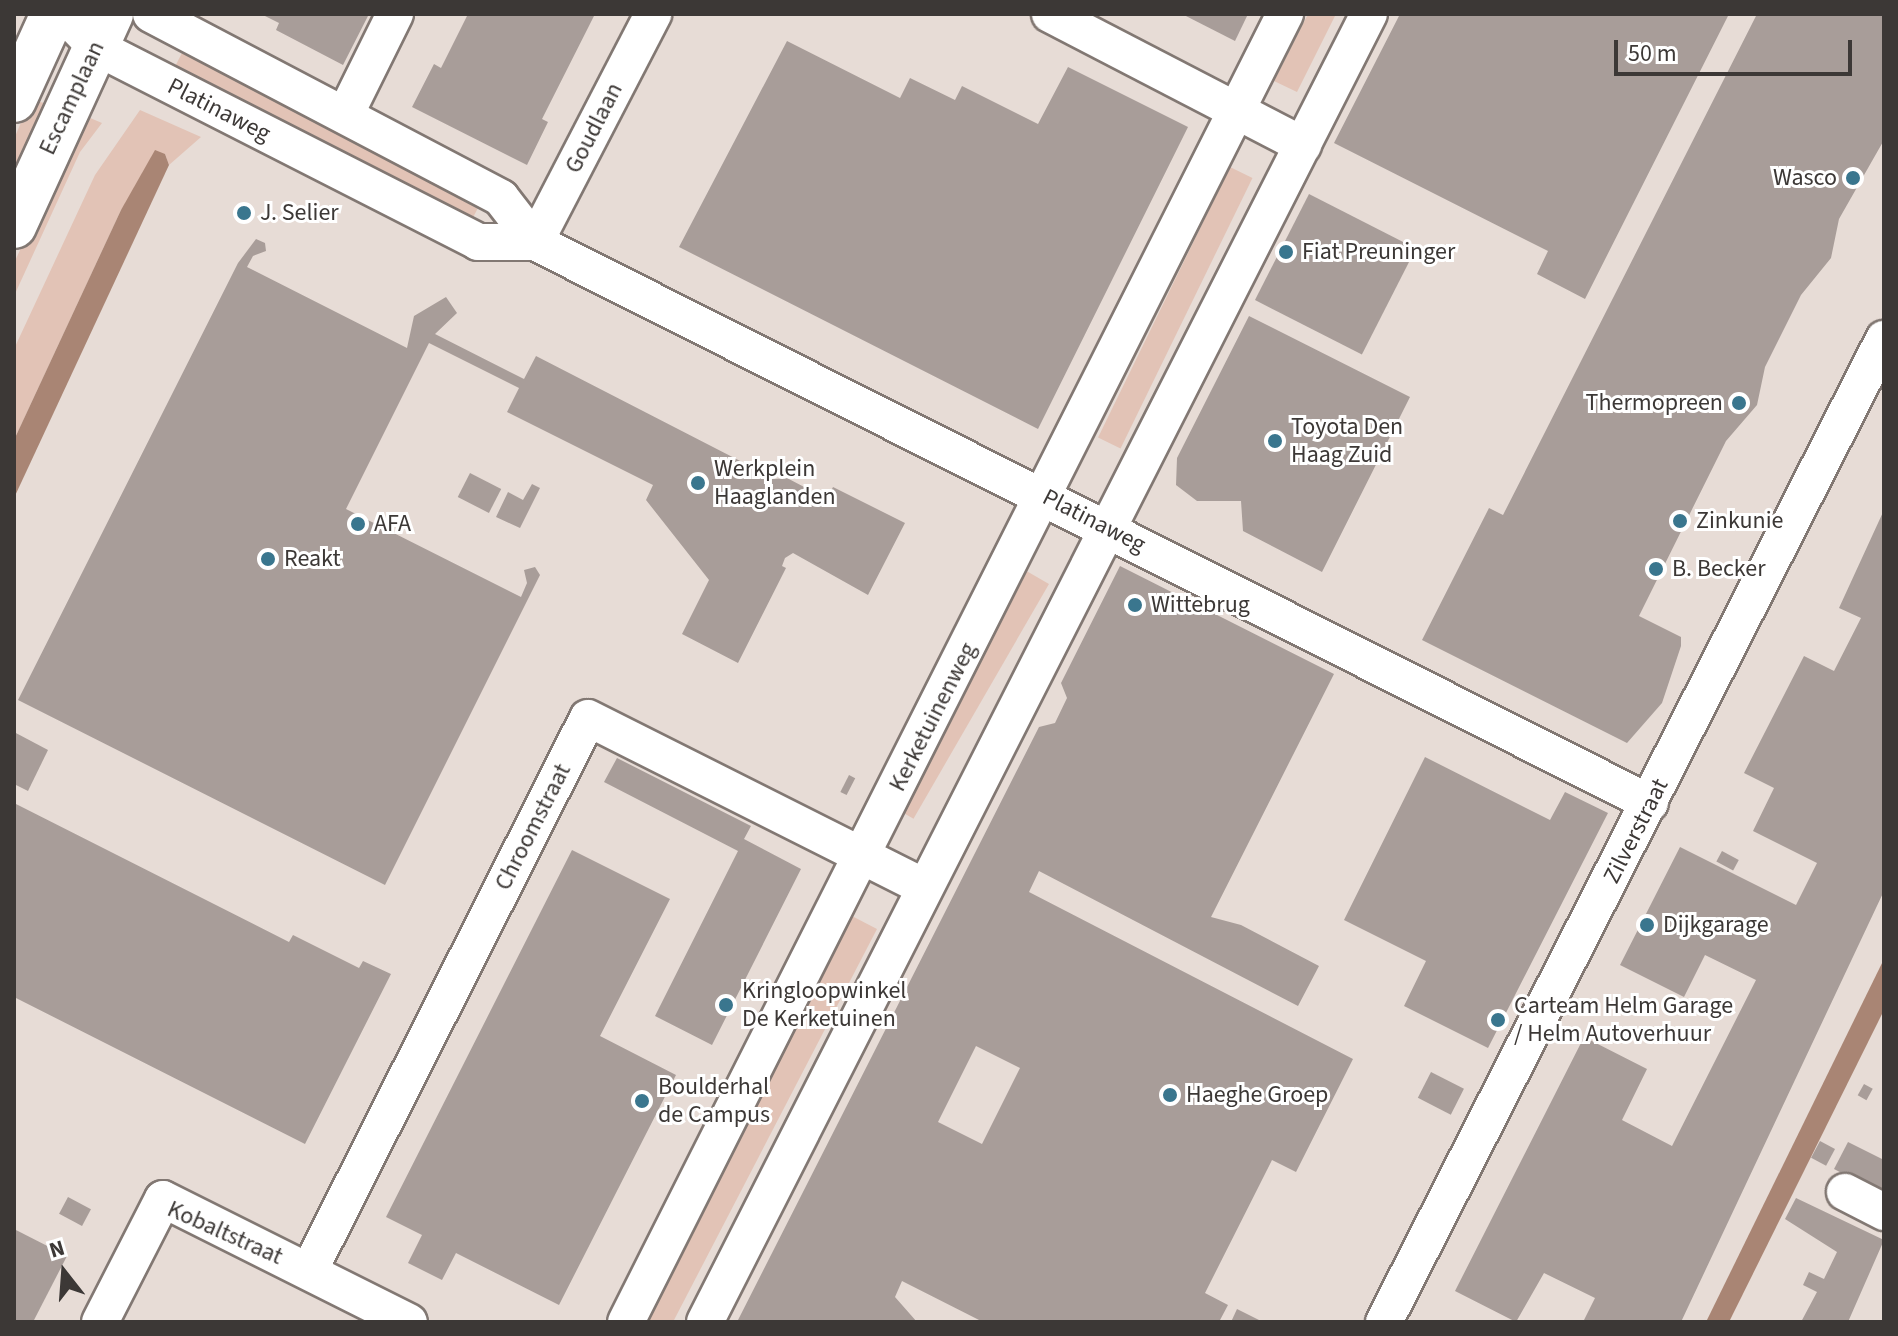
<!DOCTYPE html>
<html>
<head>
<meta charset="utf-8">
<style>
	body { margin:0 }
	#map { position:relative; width:1898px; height:1336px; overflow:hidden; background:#e7dcd6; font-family:"Source Sans 3",sans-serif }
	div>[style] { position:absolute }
	.green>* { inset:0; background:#e2c3b6; transform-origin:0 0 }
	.water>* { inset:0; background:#a98574 }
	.building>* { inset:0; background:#a89d99; transform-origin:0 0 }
	.roads { filter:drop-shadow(2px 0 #827873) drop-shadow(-2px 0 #827873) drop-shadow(0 2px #827873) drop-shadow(0 -2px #827873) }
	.minor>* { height:36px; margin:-18px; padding:0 18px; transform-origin:18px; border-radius:18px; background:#fff }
	.major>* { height:44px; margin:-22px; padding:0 22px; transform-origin:22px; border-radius:22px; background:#fff }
	.dots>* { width:22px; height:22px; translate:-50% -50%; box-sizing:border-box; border:4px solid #fff; border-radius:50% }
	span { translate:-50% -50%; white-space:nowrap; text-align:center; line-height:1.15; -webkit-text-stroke:6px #fff; paint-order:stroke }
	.street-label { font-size:24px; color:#3c3836 }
	.poi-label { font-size:24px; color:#3c3836 }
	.right { translate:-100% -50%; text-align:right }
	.left { translate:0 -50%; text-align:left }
	.frame { position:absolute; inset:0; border:16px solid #3c3836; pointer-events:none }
	.north { position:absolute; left:24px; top:1232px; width:80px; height:80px; -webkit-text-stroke:6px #fff; paint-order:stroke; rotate:343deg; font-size:22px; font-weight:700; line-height:32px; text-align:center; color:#3c3836 }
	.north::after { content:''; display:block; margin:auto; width:28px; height:36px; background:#3c3836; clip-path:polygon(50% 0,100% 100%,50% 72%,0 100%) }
	.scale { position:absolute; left:1614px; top:40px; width:238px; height:36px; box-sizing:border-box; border:4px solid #3c3836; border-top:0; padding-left:10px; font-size:24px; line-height:28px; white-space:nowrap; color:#3c3836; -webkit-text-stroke:6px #fff; paint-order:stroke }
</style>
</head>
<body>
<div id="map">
	<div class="green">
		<i style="clip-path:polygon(1308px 14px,1336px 14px,1297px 92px,1274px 81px)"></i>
		<i style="left:184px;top:49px;width:334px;height:27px;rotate:27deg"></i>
		<i style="clip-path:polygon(31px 99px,50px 105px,14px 183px,14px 139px)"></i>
		<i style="clip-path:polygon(140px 110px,201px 137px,169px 165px,165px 154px,121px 210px,14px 440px,14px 349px,95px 175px)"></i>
		<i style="clip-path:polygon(83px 115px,102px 123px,80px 152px,14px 296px,14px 263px)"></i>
		<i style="left:1230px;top:167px;width:25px;height:301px;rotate:26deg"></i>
		<i style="left:1023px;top:569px;width:30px;height:271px;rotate:30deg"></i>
		<i style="clip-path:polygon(848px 914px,877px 929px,673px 1322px,643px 1322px)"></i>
	</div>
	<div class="water">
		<i style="clip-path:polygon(155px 150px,165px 154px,169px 165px,14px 498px,14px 440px,121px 210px)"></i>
		<i style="clip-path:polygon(1884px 959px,1884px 1010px,1729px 1322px,1706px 1322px)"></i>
	</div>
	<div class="building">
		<i style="clip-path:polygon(261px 14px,369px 14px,343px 65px,276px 30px,279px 23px)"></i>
		<i style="clip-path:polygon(468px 14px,595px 14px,542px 119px,548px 122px,527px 165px,412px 107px,434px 64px,441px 68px)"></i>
		<i style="clip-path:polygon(1182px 14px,1248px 14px,1235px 41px)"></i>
		<i style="clip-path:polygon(1400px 14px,1729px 14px,1585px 299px,1537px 274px,1548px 251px,1334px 143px)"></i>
		<i style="clip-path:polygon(1757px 14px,1884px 14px,1884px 140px,1839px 219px,1831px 258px,1801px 295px,1765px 367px,1757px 405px,1726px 441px,1639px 616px,1681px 637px,1681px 646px,1662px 703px,1627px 743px,1422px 640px,1489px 508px,1503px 515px)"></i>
		<i style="clip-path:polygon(787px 41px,900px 98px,910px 78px,955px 100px,962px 86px,1038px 124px,1068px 67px,1188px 127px,1038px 429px,679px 247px)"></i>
		<i style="left:1309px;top:194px;width:120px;height:119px;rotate:27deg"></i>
		<i style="clip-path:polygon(256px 239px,265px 243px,266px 251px,253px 256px,247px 267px,407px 348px,414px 316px,446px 297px,457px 313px,435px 334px,524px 379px,536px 356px,775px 479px,787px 478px,827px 499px,833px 487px,905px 523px,868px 595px,793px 553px,785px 558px,782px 566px,786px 568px,738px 663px,682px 634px,709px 580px,646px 500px,653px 485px,507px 412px,519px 388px,429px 343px,346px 509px,521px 597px,527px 583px,524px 570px,535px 567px,540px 575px,385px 885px,18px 700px,238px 263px)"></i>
		<i style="clip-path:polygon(1249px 316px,1410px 397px,1322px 572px,1243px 531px,1241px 501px,1197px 501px,1176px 485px,1177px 458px)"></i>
		<i style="left:470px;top:473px;width:35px;height:27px;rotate:27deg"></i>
		<i style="clip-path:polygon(532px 484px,540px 488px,520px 528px,496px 517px,508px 492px,523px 500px)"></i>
		<i style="clip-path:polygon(1884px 510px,1884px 891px,1681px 1322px,1583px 1322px,1595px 1298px,1544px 1273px,1516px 1322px,1455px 1291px,1584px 1037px,1647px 1069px,1622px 1120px,1672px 1146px,1756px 980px,1705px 955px,1684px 997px,1620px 965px,1680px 847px,1796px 905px,1817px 863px,1753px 831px,1774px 788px,1744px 773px,1804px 656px,1834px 671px,1861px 618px,1839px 608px)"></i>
		<i style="clip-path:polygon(evenodd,1120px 566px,1334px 674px,1211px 917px,1241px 925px,1319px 966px,1298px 1006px,1039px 871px,1029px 892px,1353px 1059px,1296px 1172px,1272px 1160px,1267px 1170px,1205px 1293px,1228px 1305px,1219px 1322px,983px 1322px,902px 1281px,895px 1297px,917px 1322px,737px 1322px,1039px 727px,1055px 723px,1067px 698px,1061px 683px,1120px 566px,976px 1046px,1020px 1068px,982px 1144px,938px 1122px,976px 1046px)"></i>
		<i style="clip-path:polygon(14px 732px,48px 750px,28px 791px,14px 784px)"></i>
		<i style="clip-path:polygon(1425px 757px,1550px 820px,1565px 792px,1608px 813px,1488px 1048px,1404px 1006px,1426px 961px,1344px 920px)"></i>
		<i style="clip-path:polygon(617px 758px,751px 826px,744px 839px,801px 869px,712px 1045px,655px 1016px,738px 851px,604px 782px)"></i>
		<i style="left:849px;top:775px;width:7px;height:19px;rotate:27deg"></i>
		<i style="clip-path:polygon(14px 803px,289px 942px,293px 935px,359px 968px,363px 961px,391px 974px,305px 1144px,14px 997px)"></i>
		<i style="clip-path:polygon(572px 850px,670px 899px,600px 1036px,676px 1075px,559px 1305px,456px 1253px,442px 1280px,408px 1263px,422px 1235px,386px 1217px)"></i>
		<i style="left:1722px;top:851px;width:19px;height:12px;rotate:28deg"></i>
		<i style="left:1431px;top:1072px;width:37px;height:29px;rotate:27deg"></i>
		<i style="left:1864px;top:1084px;width:10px;height:13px;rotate:29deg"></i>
		<i style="left:1820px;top:1141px;width:17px;height:19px;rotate:28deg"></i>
		<i style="clip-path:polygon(1848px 1142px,1884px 1160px,1884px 1195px,1834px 1169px)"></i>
		<i style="left:68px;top:1197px;width:26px;height:19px;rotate:28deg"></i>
		<i style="clip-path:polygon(1796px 1198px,1884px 1240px,1848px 1322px,1801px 1322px,1817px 1292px,1803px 1285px,1809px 1272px,1824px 1279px,1837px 1252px,1785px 1219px)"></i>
		<i style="clip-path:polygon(14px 1229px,67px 1256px,33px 1322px,14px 1322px)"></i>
		<i style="clip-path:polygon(1237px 1309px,1263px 1322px,1231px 1322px)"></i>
	</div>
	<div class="roads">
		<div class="minor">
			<i style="left:64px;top:14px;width:46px;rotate:45.9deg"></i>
			<i style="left:96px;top:47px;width:429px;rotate:27deg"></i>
			<i style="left:478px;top:242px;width:57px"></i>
			<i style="left:151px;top:14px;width:395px;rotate:27.7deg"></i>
			<i style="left:501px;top:198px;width:56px;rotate:52.3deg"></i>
			<i style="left:535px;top:242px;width:1248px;rotate:26.71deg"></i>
			<i style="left:1050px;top:14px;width:285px;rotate:27.4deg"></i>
			<i style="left:345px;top:115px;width:113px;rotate:-63.7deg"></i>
			<i style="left:535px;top:242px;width:257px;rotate:-62.6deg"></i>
			<i style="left:1845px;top:1192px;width:44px;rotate:27.1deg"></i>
			<i style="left:309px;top:1271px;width:619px;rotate:-63.23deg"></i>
			<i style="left:588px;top:718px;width:376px;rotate:26.7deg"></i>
			<i style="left:100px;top:1322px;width:138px;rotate:-62.9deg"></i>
			<i style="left:163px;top:1199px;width:275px;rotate:26.6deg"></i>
			<i style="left:626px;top:1322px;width:1465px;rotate:-63.26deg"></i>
			<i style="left:705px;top:1322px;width:1467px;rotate:-63.09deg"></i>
			<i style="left:1384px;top:1322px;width:1103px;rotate:-63.04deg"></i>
		</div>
		<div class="major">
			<i style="left:14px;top:100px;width:94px;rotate:-65.6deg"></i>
			<i style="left:14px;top:226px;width:233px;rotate:-65.4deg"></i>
		</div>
	</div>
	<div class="dots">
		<i style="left:1853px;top:178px;background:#3a768e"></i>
		<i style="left:244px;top:213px;background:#3a768e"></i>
		<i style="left:1286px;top:252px;background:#3a768e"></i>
		<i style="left:1739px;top:403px;background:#3a768e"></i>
		<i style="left:1275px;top:441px;background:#3a768e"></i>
		<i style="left:698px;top:483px;background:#3a768e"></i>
		<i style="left:1680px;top:521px;background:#3a768e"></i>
		<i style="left:358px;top:524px;background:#3a768e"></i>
		<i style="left:268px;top:559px;background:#3a768e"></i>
		<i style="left:1656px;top:569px;background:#3a768e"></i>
		<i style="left:1135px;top:605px;background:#3a768e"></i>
		<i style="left:1647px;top:925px;background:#3a768e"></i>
		<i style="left:726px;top:1005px;background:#3a768e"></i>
		<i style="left:1498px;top:1020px;background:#3a768e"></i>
		<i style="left:1170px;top:1095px;background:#3a768e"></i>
		<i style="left:642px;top:1101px;background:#3a768e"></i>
	</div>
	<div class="street-label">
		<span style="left:72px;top:98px;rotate:-65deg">Escamplaan</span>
		<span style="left:219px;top:110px;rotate:27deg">Platinaweg</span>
		<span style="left:594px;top:128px;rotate:-63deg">Goudlaan</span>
		<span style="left:1094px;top:521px;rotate:27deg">Platinaweg</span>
		<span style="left:933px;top:717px;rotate:-63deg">Kerketuinenweg</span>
		<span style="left:533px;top:827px;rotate:-63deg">Chroomstraat</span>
		<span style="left:1636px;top:831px;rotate:-63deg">Zilverstraat</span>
		<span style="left:225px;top:1233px;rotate:24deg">Kobaltstraat</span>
	</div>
	<div class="poi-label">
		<span class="right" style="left:1837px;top:178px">Wasco</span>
		<span class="left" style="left:260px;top:213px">J. Selier</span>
		<span class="left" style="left:1302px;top:252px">Fiat Preuninger</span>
		<span class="right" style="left:1723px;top:403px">Thermopreen</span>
		<span class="left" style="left:1291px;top:441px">Toyota Den<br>Haag Zuid</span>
		<span class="left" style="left:714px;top:483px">Werkplein<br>Haaglanden</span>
		<span class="left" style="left:1696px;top:521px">Zinkunie</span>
		<span class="left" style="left:374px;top:524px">AFA</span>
		<span class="left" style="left:284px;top:559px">Reakt</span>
		<span class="left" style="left:1672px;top:569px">B. Becker</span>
		<span class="left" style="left:1151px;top:605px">Wittebrug</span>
		<span class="left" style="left:1663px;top:925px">Dijkgarage</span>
		<span class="left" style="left:742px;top:1005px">Kringloopwinkel<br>De Kerketuinen</span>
		<span class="left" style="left:1514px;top:1020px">Carteam Helm Garage<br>/ Helm Autoverhuur</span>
		<span class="left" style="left:658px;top:1101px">Boulderhal<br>de Campus</span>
		<span class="left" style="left:1186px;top:1095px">Haeghe Groep</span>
	</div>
	<div class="frame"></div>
	<div class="north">N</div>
	<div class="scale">50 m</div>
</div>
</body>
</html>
